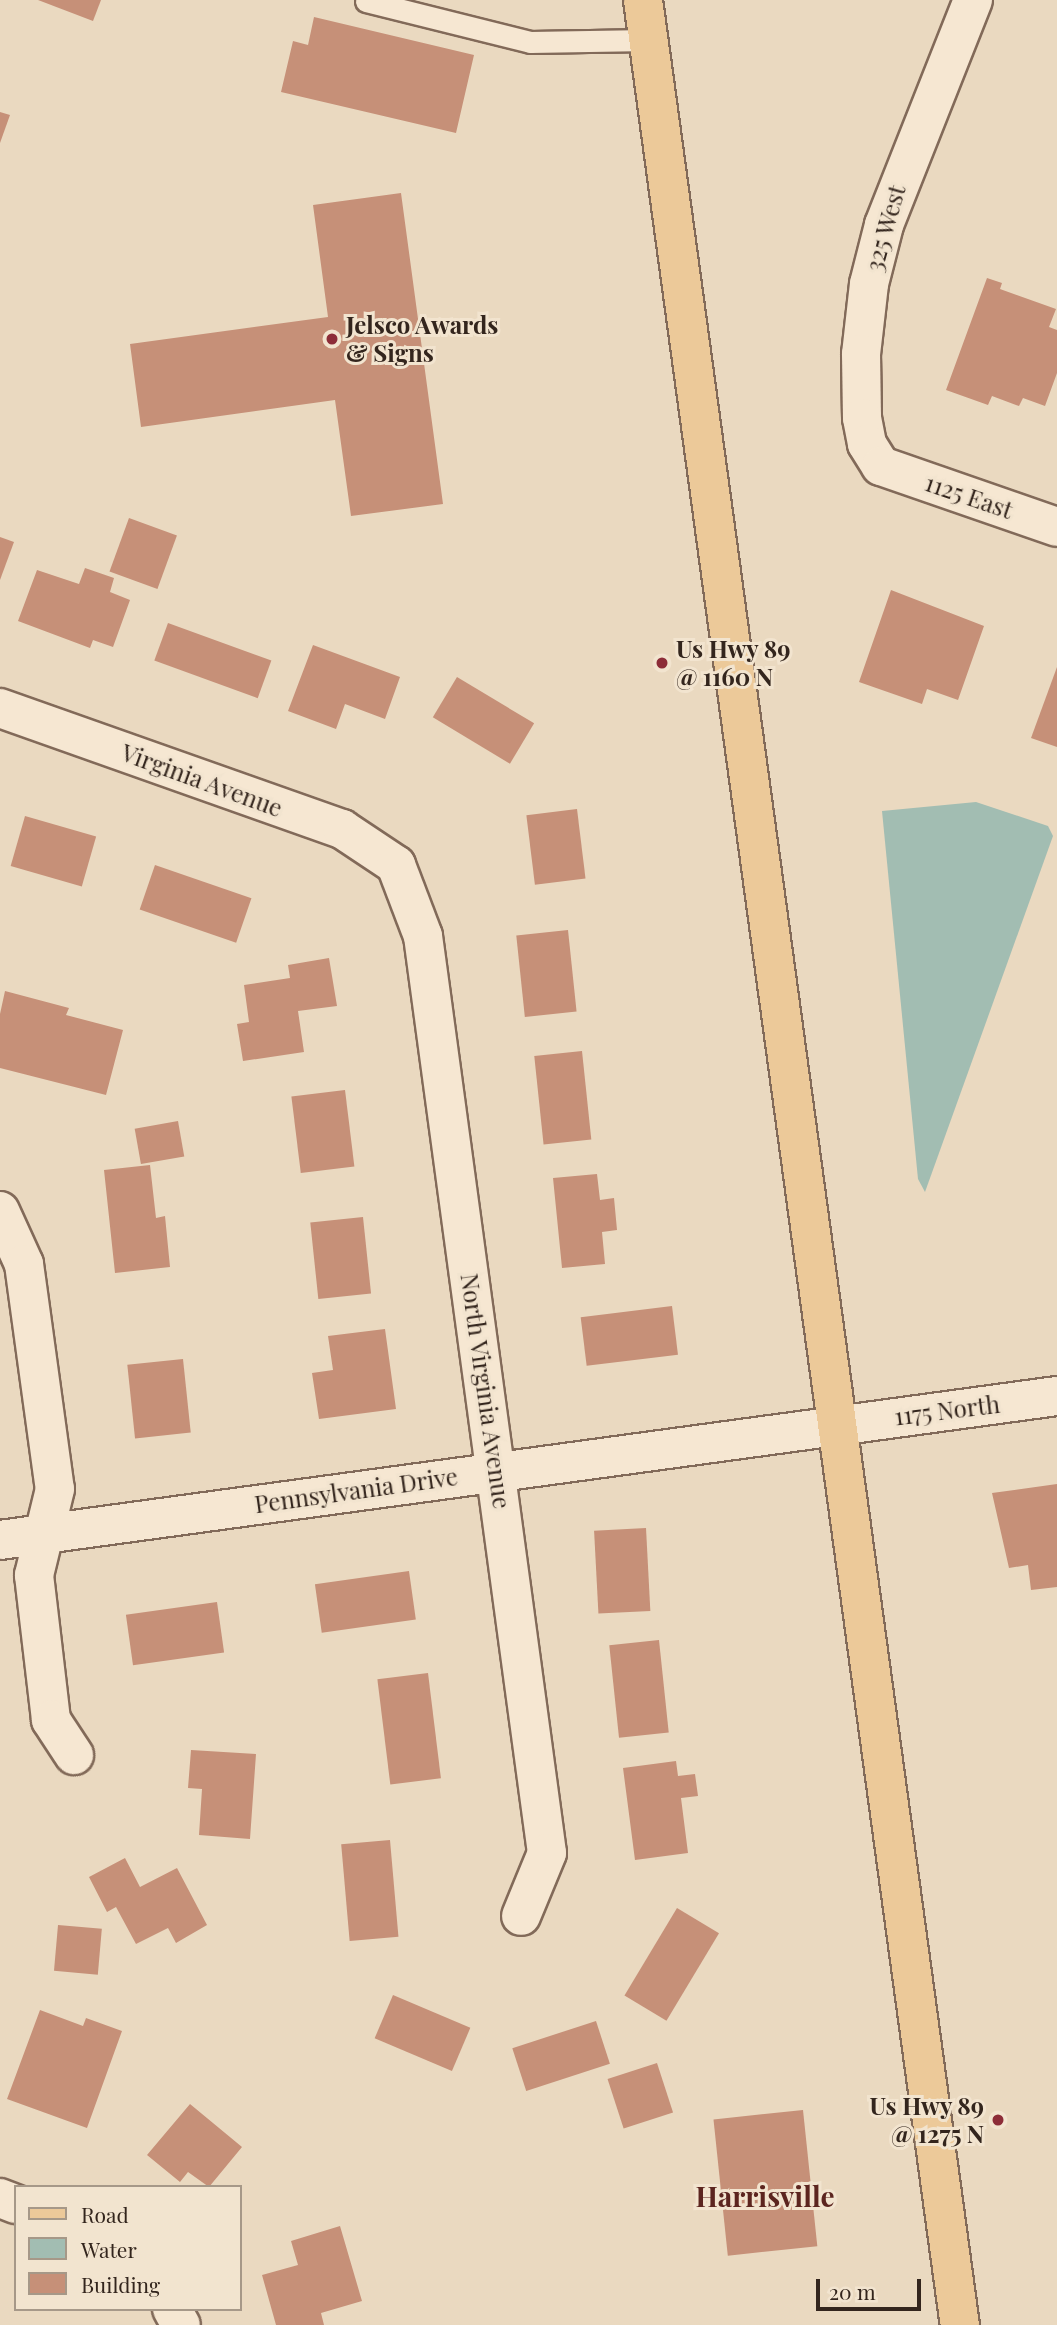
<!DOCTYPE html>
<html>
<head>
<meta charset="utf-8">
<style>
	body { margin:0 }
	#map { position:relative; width:1057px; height:2325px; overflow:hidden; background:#ead9c0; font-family:"Playfair Display",serif }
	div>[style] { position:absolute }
	.water>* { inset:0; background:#a2bdb2 }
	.building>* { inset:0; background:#c69078; transform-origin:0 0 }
	.roads { filter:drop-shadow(2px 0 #826a59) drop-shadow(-2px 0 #826a59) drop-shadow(0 2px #826a59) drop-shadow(0 -2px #826a59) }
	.lane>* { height:21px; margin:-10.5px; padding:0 10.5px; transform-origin:10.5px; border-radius:10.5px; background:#f6e7d2 }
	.street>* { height:38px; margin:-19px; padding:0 19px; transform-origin:19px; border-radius:19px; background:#f6e7d2 }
	.primary>* { height:38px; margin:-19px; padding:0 19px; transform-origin:19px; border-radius:19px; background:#ecc999 }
	.dots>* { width:19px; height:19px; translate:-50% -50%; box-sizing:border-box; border:4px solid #f2e4cf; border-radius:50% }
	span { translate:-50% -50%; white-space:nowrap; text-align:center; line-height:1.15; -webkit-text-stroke:6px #f2e4cf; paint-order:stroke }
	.street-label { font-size:24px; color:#33251d }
	.poi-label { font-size:24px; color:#33251d; font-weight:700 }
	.left { translate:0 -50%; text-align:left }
	.right { translate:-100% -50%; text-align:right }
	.quarter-label { font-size:28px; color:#5c251f; font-weight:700 }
	.legend { position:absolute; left:14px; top:2185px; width:228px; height:126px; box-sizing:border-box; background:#f2e4cf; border:2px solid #a69888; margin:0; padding:9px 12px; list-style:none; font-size:21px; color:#33251d }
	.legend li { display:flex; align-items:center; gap:14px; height:35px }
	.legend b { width:35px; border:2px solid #a69888 }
	.scale { position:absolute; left:816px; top:2279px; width:105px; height:32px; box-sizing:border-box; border:4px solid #33251d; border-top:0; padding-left:9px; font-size:21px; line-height:24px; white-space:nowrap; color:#33251d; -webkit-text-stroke:5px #f2e4cf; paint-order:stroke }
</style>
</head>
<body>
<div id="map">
	<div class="water">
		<i style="clip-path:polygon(976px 802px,1048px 826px,1053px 836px,925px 1192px,918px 1179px,882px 811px)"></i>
	</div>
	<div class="building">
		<i style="clip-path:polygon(38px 0,101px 0,93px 21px)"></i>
		<i style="clip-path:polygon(314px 17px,474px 55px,456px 133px,281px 92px,293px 41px,308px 45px)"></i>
		<i style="clip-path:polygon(0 112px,10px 115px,0 143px)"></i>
		<i style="clip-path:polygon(401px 193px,443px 504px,351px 516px,335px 400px,141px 427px,130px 344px,328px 317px,313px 205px)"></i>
		<i style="clip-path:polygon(987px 278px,1002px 283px,1000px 289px,1056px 309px,1049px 327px,1057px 330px,1057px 373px,1045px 406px,1023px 398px,1019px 406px,992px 396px,988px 405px,946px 390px)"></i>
		<i style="left:129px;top:518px;width:51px;height:57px;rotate:20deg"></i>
		<i style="clip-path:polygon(0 537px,14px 542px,0 580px)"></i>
		<i style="clip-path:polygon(85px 568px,114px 578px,110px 592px,130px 600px,113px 647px,93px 640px,90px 648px,18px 621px,37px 570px,79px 584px)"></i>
		<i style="clip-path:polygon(891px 590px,984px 626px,958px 700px,927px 689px,922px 704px,859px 682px)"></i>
		<i style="left:168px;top:623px;width:110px;height:40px;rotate:20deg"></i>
		<i style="clip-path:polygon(313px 645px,400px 677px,385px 719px,345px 704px,336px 729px,288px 711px)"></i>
		<i style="clip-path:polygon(1057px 667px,1057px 747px,1031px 738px)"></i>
		<i style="left:457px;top:677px;width:90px;height:47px;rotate:31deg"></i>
		<i style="left:577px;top:809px;width:70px;height:51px;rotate:83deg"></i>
		<i style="left:25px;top:816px;width:74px;height:52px;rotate:16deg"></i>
		<i style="left:155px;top:865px;width:102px;height:47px;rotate:19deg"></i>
		<i style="left:568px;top:930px;width:82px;height:52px;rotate:84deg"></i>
		<i style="clip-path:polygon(329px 958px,337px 1006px,298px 1011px,304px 1052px,243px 1061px,237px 1024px,249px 1022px,244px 985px,290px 978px,288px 965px)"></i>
		<i style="clip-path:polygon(5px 991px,69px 1008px,66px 1015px,123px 1030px,106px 1095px,0 1068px,0 1014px)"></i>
		<i style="left:582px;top:1051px;width:89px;height:48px;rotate:84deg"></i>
		<i style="left:345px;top:1090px;width:77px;height:54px;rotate:83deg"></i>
		<i style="left:178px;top:1121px;width:36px;height:44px;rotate:80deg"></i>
		<i style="clip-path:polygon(150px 1165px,156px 1218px,165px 1216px,170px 1267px,115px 1273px,104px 1170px)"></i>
		<i style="clip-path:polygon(597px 1174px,600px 1200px,614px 1198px,617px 1230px,602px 1232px,605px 1264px,562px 1268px,553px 1178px)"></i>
		<i style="left:363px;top:1217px;width:77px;height:53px;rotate:84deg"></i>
		<i style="left:672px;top:1306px;width:49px;height:92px;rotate:83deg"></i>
		<i style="clip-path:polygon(385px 1329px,396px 1409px,319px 1419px,312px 1373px,333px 1370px,328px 1336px)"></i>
		<i style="left:183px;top:1359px;width:74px;height:56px;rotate:84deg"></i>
		<i style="clip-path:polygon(1057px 1484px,1057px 1587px,1031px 1590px,1028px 1565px,1009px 1568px,992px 1493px)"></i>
		<i style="left:646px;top:1528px;width:83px;height:52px;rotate:87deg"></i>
		<i style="left:409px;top:1571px;width:49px;height:95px;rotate:82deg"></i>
		<i style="left:217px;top:1602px;width:51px;height:92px;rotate:82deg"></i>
		<i style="left:659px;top:1640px;width:93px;height:50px;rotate:84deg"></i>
		<i style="left:428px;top:1673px;width:106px;height:51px;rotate:83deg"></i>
		<i style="clip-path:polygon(191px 1750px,256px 1754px,250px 1839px,199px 1835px,202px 1789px,188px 1788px)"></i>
		<i style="clip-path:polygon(676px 1761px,678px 1776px,695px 1774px,698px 1796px,681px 1798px,688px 1853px,635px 1860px,623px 1768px)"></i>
		<i style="left:390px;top:1840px;width:97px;height:49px;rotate:85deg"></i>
		<i style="clip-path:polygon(125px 1858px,140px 1887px,177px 1868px,207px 1925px,176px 1943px,168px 1928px,136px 1944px,116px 1907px,107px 1912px,89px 1877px)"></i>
		<i style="left:677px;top:1908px;width:49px;height:102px;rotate:31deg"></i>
		<i style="left:58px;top:1925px;width:44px;height:46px;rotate:5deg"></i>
		<i style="left:393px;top:1995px;width:84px;height:47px;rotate:23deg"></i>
		<i style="clip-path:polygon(40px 2010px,83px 2026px,86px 2018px,122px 2031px,87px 2128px,7px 2099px)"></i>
		<i style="left:596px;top:2021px;width:45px;height:88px;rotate:72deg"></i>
		<i style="left:657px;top:2063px;width:52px;height:52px;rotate:72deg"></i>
		<i style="clip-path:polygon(190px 2104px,242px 2147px,209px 2187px,188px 2172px,180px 2182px,147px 2155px)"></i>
		<i style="left:803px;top:2110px;width:137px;height:90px;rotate:84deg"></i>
		<i style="clip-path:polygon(340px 2226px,362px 2301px,321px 2313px,324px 2325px,276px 2325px,262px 2275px,298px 2265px,291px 2241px)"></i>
	</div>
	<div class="roads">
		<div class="lane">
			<i style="left:366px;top:1px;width:169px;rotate:14deg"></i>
			<i style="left:530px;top:42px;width:118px;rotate:-1deg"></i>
		</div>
		<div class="street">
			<i style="left:973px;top:0;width:242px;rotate:111.6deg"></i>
			<i style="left:884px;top:225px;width:61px;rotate:104.3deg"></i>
			<i style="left:869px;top:284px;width:70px;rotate:96.5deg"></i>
			<i style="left:861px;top:354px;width:64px;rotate:89.1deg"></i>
			<i style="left:862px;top:418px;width:26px;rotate:79deg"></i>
			<i style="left:867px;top:444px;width:26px;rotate:58deg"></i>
			<i style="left:881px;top:466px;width:186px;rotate:19.1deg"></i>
			<i style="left:0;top:708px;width:363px;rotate:19.5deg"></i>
			<i style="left:342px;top:829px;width:65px;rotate:33.7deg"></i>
			<i style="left:396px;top:865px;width:76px;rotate:69.2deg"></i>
			<i style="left:423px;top:936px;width:925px;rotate:82.3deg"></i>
			<i style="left:547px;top:1853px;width:68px;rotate:112.4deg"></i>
			<i style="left:0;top:1211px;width:58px;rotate:65.6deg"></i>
			<i style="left:24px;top:1264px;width:227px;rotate:82.2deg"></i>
			<i style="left:55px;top:1489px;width:89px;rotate:103.7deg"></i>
			<i style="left:34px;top:1575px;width:146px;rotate:83.3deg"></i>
			<i style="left:51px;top:1720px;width:42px;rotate:56.7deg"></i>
			<i style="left:0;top:1540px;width:1067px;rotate:-7.76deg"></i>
			<i style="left:0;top:2198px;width:17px;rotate:21deg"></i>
			<i style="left:172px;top:2309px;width:18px;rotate:61deg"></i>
		</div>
		<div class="primary">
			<i style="left:643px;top:0;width:2347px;rotate:82.24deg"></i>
		</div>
	</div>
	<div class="dots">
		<i style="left:332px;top:339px;background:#8d2d38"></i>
		<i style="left:662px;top:663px;background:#8d2d38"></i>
		<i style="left:998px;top:2120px;background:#8d2d38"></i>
	</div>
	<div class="street-label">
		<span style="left:885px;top:228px;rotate:-74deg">325 West</span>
		<span style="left:969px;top:496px;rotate:19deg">1125 East</span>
		<span style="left:202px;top:780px;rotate:20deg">Virginia Avenue</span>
		<span style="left:486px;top:1391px;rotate:82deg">North Virginia Avenue</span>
		<span style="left:947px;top:1410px;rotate:-7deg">1175 North</span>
		<span style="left:356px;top:1490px;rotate:-8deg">Pennsylvania Drive</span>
	</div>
	<div class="poi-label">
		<span class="left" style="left:346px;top:339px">Jelsco Awards<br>&amp; Signs</span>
		<span class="left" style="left:676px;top:663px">Us Hwy 89<br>@ 1160 N</span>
		<span class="right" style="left:984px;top:2120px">Us Hwy 89<br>@ 1275 N</span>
	</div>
	<div class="quarter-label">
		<span style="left:765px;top:2196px">Harrisville</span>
	</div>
	<ul class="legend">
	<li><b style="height:9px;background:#ecc999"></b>Road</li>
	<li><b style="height:19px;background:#a2bdb2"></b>Water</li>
	<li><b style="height:19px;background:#c69078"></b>Building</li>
	</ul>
	<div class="scale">20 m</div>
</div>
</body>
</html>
